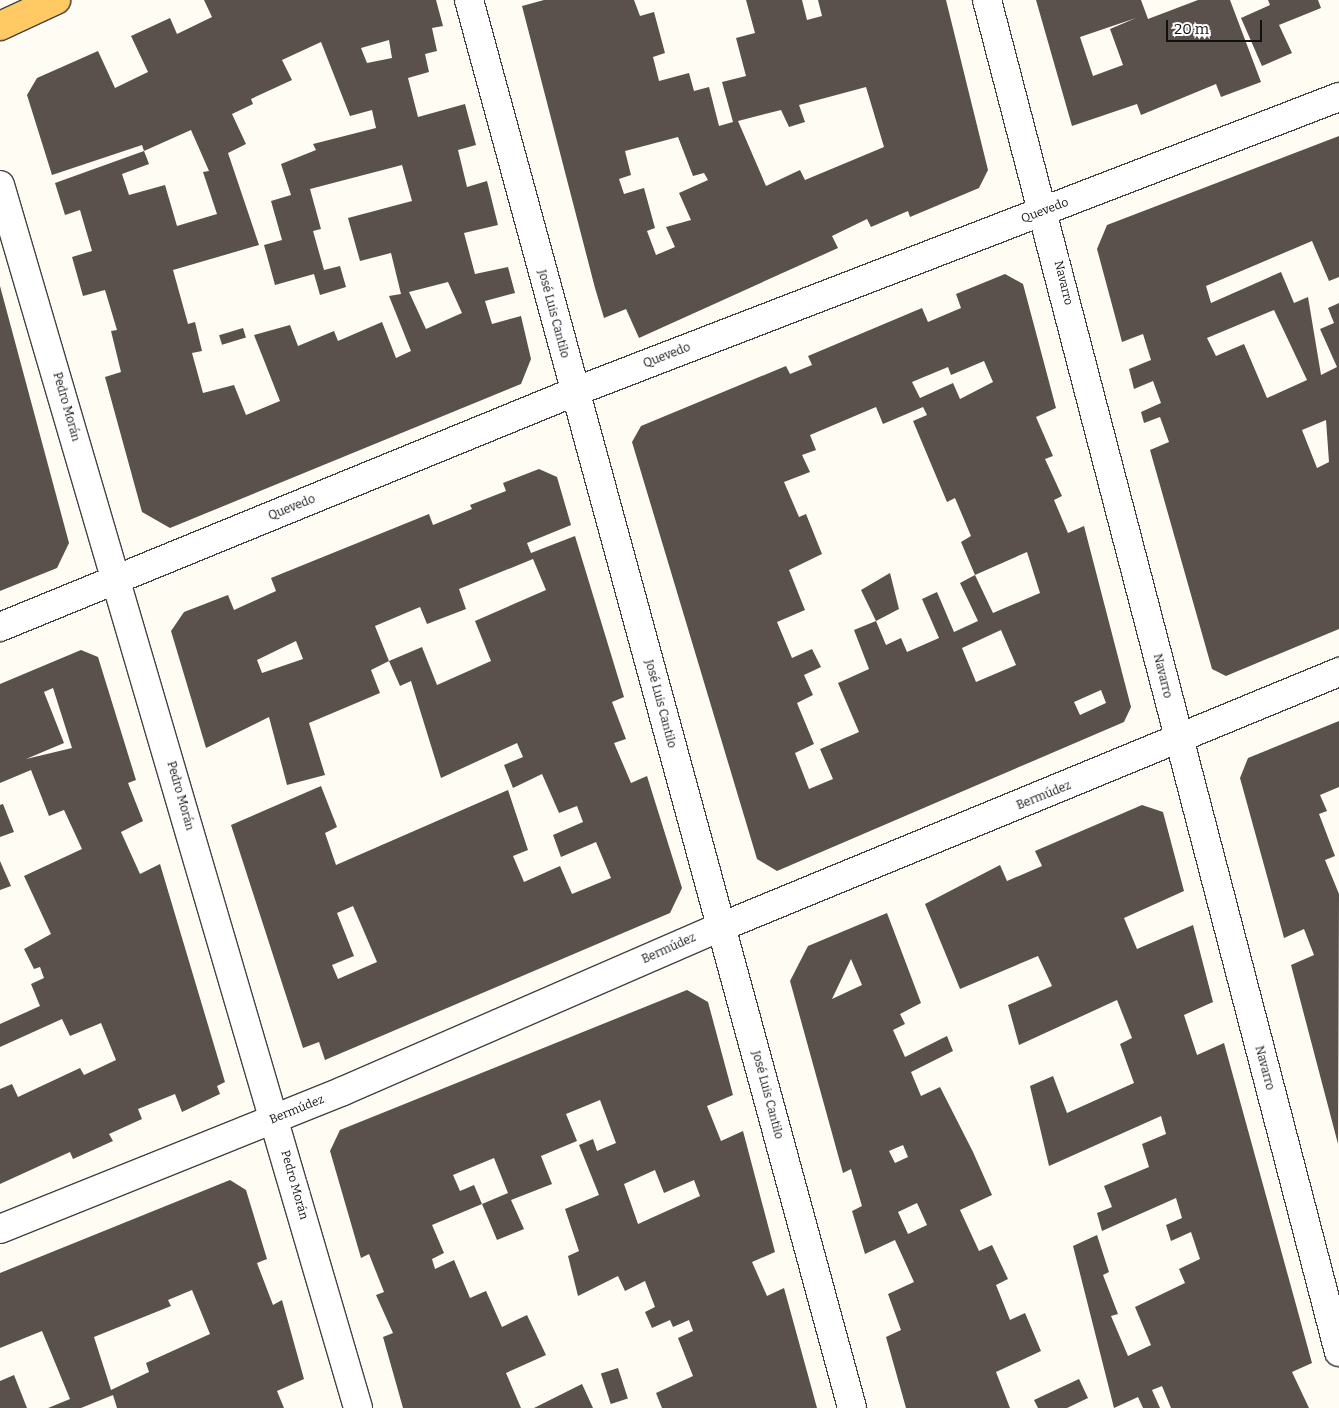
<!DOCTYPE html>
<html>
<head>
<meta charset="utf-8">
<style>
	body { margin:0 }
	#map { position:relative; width:1339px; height:1408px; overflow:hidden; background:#fffcf4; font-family:Bitter,serif }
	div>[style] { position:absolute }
	.building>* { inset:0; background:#5a504c; transform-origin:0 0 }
	.roads { filter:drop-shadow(1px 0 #434343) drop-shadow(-1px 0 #434343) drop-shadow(0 1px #434343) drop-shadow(0 -1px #434343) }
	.minor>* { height:28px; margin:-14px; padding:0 14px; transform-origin:14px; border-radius:14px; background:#fff }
	.major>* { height:28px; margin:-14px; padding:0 14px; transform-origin:14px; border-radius:14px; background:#ffca64 }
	span { translate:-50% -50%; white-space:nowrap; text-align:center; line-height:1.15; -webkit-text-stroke:5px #fff; paint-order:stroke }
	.street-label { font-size:12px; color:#101010 }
	.scale { position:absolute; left:1166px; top:20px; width:96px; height:22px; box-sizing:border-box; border:2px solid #101010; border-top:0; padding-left:6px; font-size:15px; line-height:18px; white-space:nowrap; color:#101010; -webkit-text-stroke:4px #fff; paint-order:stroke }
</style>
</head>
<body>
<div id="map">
	<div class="building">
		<i style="clip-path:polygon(evenodd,204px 0,436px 0,443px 26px,432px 28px,437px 51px,425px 54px,429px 72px,408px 78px,418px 117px,465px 104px,476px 145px,458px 150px,467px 187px,487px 181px,498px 225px,464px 233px,475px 274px,508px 267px,515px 293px,485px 301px,492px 324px,521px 316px,531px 359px,521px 384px,170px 528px,142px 512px,105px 377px,121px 372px,111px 331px,117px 330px,105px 290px,83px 296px,72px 257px,92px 251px,80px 210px,65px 215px,55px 183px,144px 151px,149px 164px,122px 174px,129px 195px,165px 185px,177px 226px,217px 214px,203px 172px,209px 171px,191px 130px,144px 151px,142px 145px,52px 175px,27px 95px,37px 78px,98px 51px,115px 88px,148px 72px,131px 36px,170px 18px,177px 34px,212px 17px,204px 0,389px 40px,392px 58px,367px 63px,361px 48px,389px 40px,204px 0,321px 42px,350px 116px,372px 110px,376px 128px,313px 144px,316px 150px,281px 164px,291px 195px,271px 201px,282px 240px,264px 245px,275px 285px,314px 274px,320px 295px,346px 287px,340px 266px,324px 270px,313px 231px,321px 229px,310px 189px,402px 165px,412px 201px,348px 218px,360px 261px,391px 253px,401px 294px,389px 296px,411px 351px,396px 358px,382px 322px,338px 341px,334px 331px,298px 346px,290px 325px,254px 335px,280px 401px,246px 415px,234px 385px,203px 393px,192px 353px,202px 351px,195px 322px,188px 324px,173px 270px,259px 245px,228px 153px,246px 144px,232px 114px,253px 104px,251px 99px,292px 80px,282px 60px,321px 42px,204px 0,448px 282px,462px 313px,426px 329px,409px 292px,448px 282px)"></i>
		<i style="clip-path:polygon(evenodd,544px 0,634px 0,640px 16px,654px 12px,665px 53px,653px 57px,659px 81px,689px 73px,694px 91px,709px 87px,719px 126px,733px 122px,722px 82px,746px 76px,736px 38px,755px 33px,746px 0,802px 0,807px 20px,822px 16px,818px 0,946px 0,988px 170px,979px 188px,910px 217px,908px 211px,871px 227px,867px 219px,832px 236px,838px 248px,639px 338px,626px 309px,604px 318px,595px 288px,522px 6px,544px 0,866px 87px,884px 147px,805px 180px,800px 170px,766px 186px,738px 121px,781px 110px,789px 127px,805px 122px,799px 105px,866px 87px,544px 0,678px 137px,693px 176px,704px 173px,708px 180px,679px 193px,691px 220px,666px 227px,675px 247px,656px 255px,647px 231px,655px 228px,644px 188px,624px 194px,619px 179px,631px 175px,625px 151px,678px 137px)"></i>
		<i style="clip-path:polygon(evenodd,1036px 0,1141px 0,1148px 19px,1198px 0,1230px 0,1261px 82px,1221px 97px,1216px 84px,1141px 115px,1137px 104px,1072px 126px,1036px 0,1136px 18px,1110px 29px,1123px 65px,1093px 76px,1080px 37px,1136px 18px)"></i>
		<i style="clip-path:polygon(1268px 0,1318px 0,1321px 8px,1279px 25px,1292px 53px,1262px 66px,1241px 18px,1270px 5px)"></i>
		<i style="clip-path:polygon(evenodd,1339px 136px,1339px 277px,1329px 281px,1312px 241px,1206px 286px,1211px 303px,1281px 272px,1294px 303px,1308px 297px,1321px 375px,1337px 367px,1320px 329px,1334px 323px,1328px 308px,1339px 303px,1339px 629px,1226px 676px,1212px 669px,1150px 450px,1169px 442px,1160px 417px,1144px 423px,1141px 412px,1161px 403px,1153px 381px,1134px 389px,1129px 369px,1151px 360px,1143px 334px,1122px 342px,1097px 249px,1107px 225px,1339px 136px,1274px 310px,1307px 380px,1267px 398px,1244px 344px,1216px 356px,1207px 338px,1274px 310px,1339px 136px,1326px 420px,1329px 462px,1317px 468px,1302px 430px,1326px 420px)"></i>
		<i style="clip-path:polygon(evenodd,1005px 274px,1023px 284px,1056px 408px,1036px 417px,1053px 456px,1045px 459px,1062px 496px,1054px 500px,1068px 533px,1084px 526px,1131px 707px,1124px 722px,777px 871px,757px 859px,632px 442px,641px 426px,786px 366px,790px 374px,812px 365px,808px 356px,922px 308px,928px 322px,961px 308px,956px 294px,1005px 274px,984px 361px,993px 382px,960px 399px,953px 383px,920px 398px,912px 382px,948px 367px,951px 375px,984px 361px,1005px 274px,876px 407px,883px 424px,923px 407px,927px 415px,913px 421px,947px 502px,955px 498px,971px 536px,961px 542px,975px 575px,1027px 552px,1040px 593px,993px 613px,975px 575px,960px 583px,978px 621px,954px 632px,937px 592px,922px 599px,939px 638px,907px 652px,901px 638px,886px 645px,876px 621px,854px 630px,869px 669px,838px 683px,859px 732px,820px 749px,833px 779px,809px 789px,795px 753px,814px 744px,797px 703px,813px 695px,804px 675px,821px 667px,812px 649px,792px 658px,777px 622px,805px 610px,789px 570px,822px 554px,806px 514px,799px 517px,784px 482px,810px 472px,802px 455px,816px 450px,810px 435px,876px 407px,1005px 274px,1001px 630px,1016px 665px,976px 682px,962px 648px,1001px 630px,1005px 274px,1101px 690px,1106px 703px,1080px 715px,1074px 702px,1101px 690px)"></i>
		<i style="clip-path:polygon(0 286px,69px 543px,57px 568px,0 591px)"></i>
		<i style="left:243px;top:328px;width:10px;height:25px;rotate:73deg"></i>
		<i style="clip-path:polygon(evenodd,539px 469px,557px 477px,571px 525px,527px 543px,531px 553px,575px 536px,624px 697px,612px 702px,626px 739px,614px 743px,631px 783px,647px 776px,682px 888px,670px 913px,325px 1060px,319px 1042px,303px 1048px,231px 825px,321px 786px,337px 827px,325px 833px,336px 865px,508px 790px,528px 850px,513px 856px,524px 882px,560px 866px,572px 894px,611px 878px,596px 842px,561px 857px,553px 835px,583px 822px,577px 806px,559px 813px,542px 774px,513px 788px,504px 765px,523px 757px,517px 743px,441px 778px,411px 681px,400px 686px,389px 661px,422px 647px,437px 685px,491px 661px,475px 621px,546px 590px,533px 559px,459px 589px,466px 609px,427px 624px,420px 607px,375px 626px,389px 661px,371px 670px,380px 693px,309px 723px,325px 775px,287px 785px,269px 717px,206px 748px,171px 631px,184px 612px,228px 595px,234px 610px,276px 591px,271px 578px,429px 514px,433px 525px,472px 509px,470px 505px,506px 491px,503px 483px,539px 469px,296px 641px,303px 659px,262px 673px,257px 660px,296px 641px,539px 469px,353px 906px,377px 962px,338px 979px,332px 965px,354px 956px,337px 913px,353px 906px)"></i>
		<i style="clip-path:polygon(890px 573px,899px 609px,876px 621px,861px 590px)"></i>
		<i style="clip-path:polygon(evenodd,81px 650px,98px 657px,136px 780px,128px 783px,143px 821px,121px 832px,140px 874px,160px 864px,225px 1082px,217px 1086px,220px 1094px,182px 1112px,175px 1094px,138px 1109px,142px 1119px,109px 1134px,113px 1141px,73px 1159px,70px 1152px,0 1184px,0 1089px,12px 1084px,18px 1097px,80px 1068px,84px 1075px,116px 1060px,101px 1023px,70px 1036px,62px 1019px,0 1047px,0 1024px,40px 1006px,31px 984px,44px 978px,40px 967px,34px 969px,24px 949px,51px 934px,24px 876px,82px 849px,64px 810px,49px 816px,31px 770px,0 783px,0 684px,81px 650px,53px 688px,72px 748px,26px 759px,64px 743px,44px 692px,53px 688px)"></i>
		<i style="clip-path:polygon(1339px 721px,1339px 787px,1320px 795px,1327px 811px,1319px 814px,1335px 856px,1325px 860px,1339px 894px,1338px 1144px,1291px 965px,1314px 955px,1304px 929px,1284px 938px,1240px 778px,1248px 758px)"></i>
		<i style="clip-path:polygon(3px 804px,14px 832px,0 837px,0 805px)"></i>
		<i style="clip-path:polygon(1142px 805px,1163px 812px,1184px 891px,1124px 918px,1137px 949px,1193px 925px,1213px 1002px,1184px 1015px,1197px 1055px,1224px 1043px,1312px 1363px,1292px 1372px,1309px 1408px,1171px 1408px,1162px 1386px,1152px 1390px,1160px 1408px,1143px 1408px,1138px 1397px,1114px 1408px,1073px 1246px,1097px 1235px,1109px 1272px,1103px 1275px,1118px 1314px,1111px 1316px,1128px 1356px,1151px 1345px,1135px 1307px,1185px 1283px,1179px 1269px,1200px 1259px,1191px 1232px,1171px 1241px,1166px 1225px,1182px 1218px,1176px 1198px,1102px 1231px,1097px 1213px,1112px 1207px,1104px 1186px,1149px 1167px,1142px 1144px,1166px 1134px,1161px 1116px,1049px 1166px,1030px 1086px,1053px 1076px,1067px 1113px,1134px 1083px,1120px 1044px,1132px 1038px,1117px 1000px,1019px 1045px,1008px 1005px,1052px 986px,1038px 956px,960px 989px,925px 904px,1000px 865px,1007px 881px,1042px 866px,1035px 851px)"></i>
		<i style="clip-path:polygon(0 861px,11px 886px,0 890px)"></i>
		<i style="clip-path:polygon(evenodd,887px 913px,921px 1003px,900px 1014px,905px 1024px,893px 1030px,905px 1057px,947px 1036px,953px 1051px,911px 1072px,921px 1096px,940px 1087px,973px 1152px,992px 1195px,960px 1210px,979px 1251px,992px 1245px,1008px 1279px,996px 1285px,1010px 1320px,1025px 1313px,1041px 1351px,996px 1372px,1010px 1408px,906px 1408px,886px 1337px,901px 1330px,888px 1294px,914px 1282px,895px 1240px,865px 1254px,852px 1211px,862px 1206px,851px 1169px,843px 1173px,790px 981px,808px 946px,887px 913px,851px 959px,862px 985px,832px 999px,851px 959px,887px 913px,903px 1145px,908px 1157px,895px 1163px,889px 1151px,903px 1145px,887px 913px,917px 1203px,927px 1225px,908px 1234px,898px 1212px,917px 1203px)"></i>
		<i style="clip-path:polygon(evenodd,687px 990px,708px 1002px,733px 1095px,707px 1106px,721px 1141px,743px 1131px,775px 1252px,752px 1262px,767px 1296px,784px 1288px,817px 1408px,662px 1408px,656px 1393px,693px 1376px,678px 1338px,693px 1331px,689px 1320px,673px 1327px,670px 1320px,652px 1328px,645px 1312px,655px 1307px,645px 1281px,625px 1291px,618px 1276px,578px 1296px,568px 1256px,579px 1251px,565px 1209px,599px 1195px,579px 1145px,593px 1139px,597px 1151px,616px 1143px,600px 1100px,566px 1114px,577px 1141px,541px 1156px,552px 1184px,511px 1200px,524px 1229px,497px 1240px,482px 1204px,508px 1193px,494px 1158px,453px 1175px,460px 1191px,474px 1185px,482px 1204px,432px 1225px,444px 1253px,432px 1259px,435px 1269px,454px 1260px,470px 1298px,486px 1291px,502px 1327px,527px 1315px,546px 1355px,506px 1373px,521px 1408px,403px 1408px,383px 1337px,393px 1333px,376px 1295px,384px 1292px,369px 1254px,361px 1258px,330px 1151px,340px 1130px,687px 990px,655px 1170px,664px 1193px,694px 1180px,700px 1196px,638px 1224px,624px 1184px,655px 1170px)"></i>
		<i style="clip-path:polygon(evenodd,230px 1180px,246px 1190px,267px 1259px,257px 1263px,273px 1305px,282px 1300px,304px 1379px,277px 1391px,284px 1408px,117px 1408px,113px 1395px,81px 1408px,48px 1408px,70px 1399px,42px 1331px,0 1348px,0 1273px,230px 1180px,192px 1290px,210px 1334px,146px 1363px,149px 1372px,111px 1390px,94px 1337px,171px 1306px,168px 1300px,192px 1290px)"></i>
		<i style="left:618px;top:1368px;width:32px;height:18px;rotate:72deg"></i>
		<i style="clip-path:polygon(14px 1375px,27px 1408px,0 1408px,0 1381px)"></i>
		<i style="clip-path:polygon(1079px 1379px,1088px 1398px,1067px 1408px,1038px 1408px,1034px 1400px)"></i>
		<i style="clip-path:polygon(582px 1384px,593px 1408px,534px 1408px)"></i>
	</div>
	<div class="roads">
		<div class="minor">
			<i style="left:469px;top:0;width:1459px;rotate:74.78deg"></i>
			<i style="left:987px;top:0;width:1397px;rotate:75.41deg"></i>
			<i style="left:0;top:185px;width:1274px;rotate:73.68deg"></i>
			<i style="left:0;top:627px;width:620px;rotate:-22.26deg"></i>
			<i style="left:574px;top:392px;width:820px;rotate:-21.09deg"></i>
			<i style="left:0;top:1229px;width:370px;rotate:-21.9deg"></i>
			<i style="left:343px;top:1091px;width:412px;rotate:-23.5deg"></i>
			<i style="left:721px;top:927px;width:669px;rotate:-22.42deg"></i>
		</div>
		<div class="major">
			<i style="left:0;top:26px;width:62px;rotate:-24.9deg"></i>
		</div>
	</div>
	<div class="street-label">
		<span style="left:1045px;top:211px;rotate:-21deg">Quevedo</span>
		<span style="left:1063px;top:283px;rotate:76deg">Navarro</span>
		<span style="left:553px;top:314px;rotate:75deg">José Luis Cantilo</span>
		<span style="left:667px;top:356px;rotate:-21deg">Quevedo</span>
		<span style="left:66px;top:407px;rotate:74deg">Pedro Morán</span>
		<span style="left:292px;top:508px;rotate:-22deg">Quevedo</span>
		<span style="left:1162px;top:676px;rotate:76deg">Navarro</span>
		<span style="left:660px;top:704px;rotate:75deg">José Luis Cantilo</span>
		<span style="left:180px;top:796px;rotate:74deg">Pedro Morán</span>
		<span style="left:1044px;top:796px;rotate:-22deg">Bermúdez</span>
		<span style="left:669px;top:949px;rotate:-24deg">Bermúdez</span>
		<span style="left:1264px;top:1068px;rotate:75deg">Navarro</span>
		<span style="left:767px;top:1095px;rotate:75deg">José Luis Cantilo</span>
		<span style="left:297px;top:1110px;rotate:-22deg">Bermúdez</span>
		<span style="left:294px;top:1185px;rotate:74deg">Pedro Morán</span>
	</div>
	<div class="scale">20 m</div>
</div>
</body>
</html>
